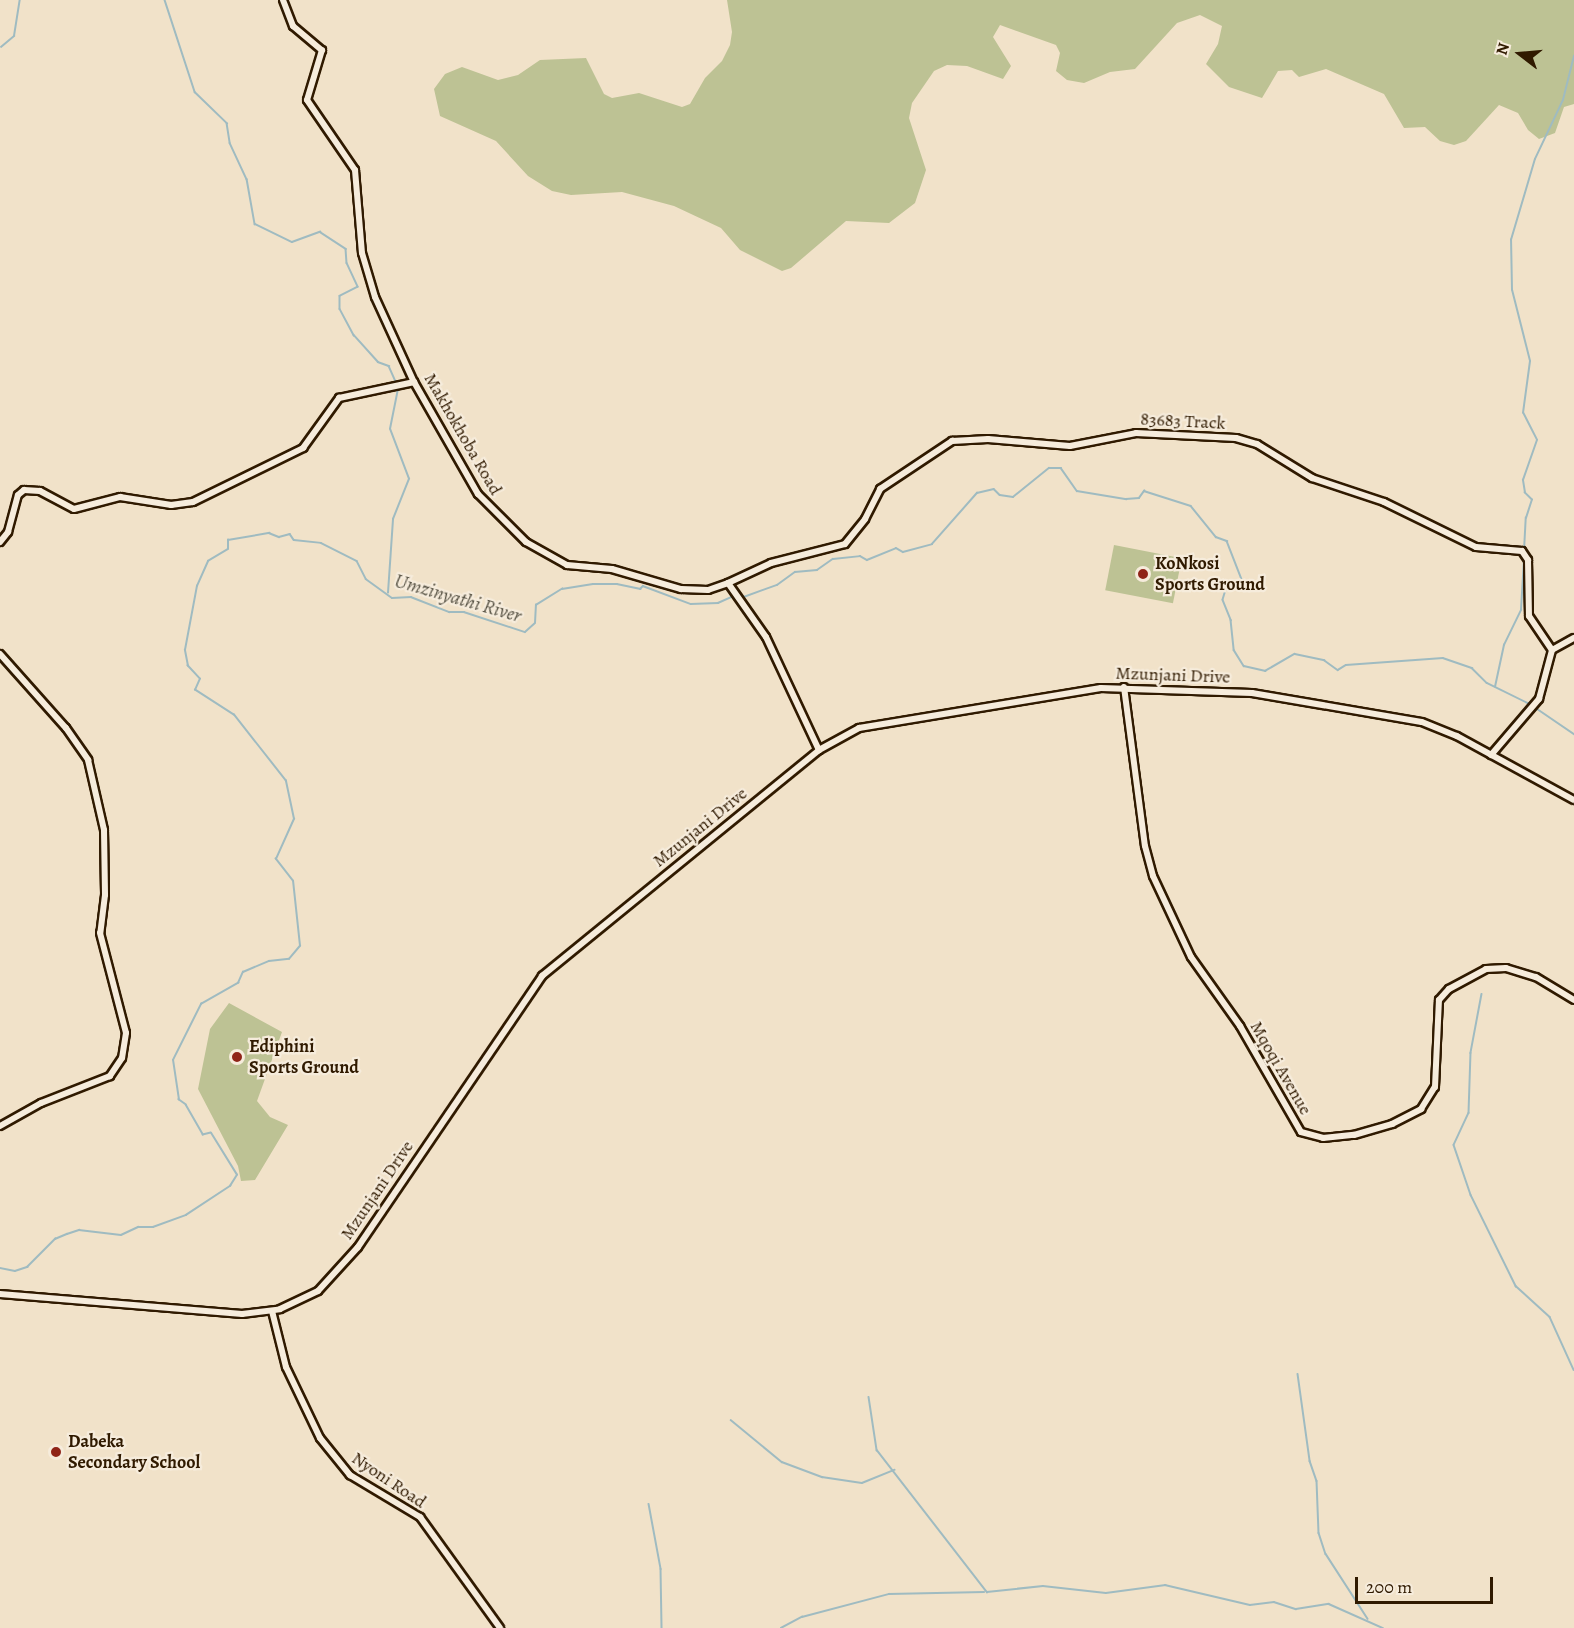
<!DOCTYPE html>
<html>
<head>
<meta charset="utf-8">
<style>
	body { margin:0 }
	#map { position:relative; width:1574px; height:1628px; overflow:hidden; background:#f1e2c9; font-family:Alegreya,serif }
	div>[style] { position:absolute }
	.green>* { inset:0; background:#bdc294; transform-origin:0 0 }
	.stream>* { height:1.5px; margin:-0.75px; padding:0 0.75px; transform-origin:0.75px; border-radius:0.75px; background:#9fbbc1 }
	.roads { filter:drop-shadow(2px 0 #301a00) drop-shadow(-2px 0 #301a00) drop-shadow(0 2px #301a00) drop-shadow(0 -2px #301a00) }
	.secondary>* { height:6px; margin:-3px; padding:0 3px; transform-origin:3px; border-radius:3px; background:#f6ecdc }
	.dots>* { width:16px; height:16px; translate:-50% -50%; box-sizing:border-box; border:3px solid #f6ecdc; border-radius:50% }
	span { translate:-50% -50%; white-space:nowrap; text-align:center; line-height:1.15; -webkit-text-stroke:4.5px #f6ecdc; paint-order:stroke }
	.street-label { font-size:18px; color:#301a00 }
	.poi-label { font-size:18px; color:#301a00; font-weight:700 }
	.left { translate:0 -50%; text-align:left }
	.water-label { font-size:20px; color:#575244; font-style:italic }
	.north { position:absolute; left:1490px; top:24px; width:60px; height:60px; -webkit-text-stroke:4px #f6ecdc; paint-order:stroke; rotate:286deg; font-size:16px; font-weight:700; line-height:24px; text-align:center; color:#301a00 }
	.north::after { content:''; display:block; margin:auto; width:21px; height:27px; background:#301a00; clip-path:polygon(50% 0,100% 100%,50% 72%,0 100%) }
	.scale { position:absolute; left:1355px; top:1577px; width:138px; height:27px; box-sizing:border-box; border:3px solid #301a00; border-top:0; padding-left:8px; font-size:18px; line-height:21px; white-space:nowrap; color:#301a00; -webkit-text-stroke:4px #f6ecdc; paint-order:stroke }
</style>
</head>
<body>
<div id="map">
	<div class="green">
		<i style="clip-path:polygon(727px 0,1574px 0,1574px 104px,1564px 107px,1555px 133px,1539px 139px,1528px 130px,1518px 113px,1499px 105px,1466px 141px,1454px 145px,1440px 141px,1425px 127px,1404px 128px,1384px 94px,1326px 69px,1299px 77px,1292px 70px,1278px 71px,1262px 98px,1229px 87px,1206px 64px,1218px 44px,1222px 26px,1200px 15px,1177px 23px,1135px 69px,1110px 72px,1084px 83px,1067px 80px,1056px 71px,1060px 53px,1056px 45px,1000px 25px,993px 37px,1011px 66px,1003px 79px,967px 66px,947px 65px,934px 71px,912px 103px,909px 118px,926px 170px,915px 203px,889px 223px,846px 221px,791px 268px,782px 271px,740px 250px,721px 228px,674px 206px,622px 192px,571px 195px,552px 191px,528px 176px,496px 141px,440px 116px,434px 89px,445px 74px,462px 67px,498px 80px,518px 75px,540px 60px,586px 58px,604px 94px,612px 98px,639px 93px,682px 107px,690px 104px,705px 78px,722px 61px,730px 45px,732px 32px)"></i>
		<i style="left:1114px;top:545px;width:69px;height:46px;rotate:11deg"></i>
		<i style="clip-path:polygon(229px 1003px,282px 1032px,257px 1101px,270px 1117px,288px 1125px,255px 1180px,241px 1181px,238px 1166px,198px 1089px,210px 1029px)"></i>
	</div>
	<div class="stream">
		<i style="left:165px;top:0;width:97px;rotate:71.9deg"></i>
		<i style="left:195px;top:92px;width:45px;rotate:44.1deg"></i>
		<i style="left:227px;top:123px;width:20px;rotate:81deg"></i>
		<i style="left:230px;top:143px;width:40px;rotate:65deg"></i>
		<i style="left:247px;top:179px;width:46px;rotate:79.9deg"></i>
		<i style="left:255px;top:224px;width:41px;rotate:25.9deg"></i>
		<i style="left:292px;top:242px;width:30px;rotate:-20deg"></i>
		<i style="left:320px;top:232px;width:31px;rotate:33deg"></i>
		<i style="left:346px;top:249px;width:14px;rotate:86deg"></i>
		<i style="left:347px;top:263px;width:26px;rotate:65deg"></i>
		<i style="left:358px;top:287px;width:20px;rotate:153deg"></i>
		<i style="left:340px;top:296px;width:13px;rotate:90deg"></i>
		<i style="left:340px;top:309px;width:30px;rotate:62deg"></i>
		<i style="left:354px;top:335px;width:36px;rotate:48deg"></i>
		<i style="left:378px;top:362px;width:12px;rotate:20deg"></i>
		<i style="left:389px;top:366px;width:20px;rotate:66deg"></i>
		<i style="left:1px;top:47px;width:17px;rotate:-40deg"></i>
		<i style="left:14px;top:36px;width:36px;rotate:-81deg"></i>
		<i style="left:1524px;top:551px;width:33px;rotate:-87deg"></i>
		<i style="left:1526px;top:518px;width:19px;rotate:-72deg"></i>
		<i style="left:1532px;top:500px;width:10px;rotate:-135deg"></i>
		<i style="left:1525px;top:493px;width:13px;rotate:-99deg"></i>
		<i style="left:1523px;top:480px;width:42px;rotate:-70.7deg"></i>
		<i style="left:1537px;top:440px;width:30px;rotate:-117deg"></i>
		<i style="left:1523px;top:413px;width:52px;rotate:-82.3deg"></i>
		<i style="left:1530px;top:361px;width:73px;rotate:-104.2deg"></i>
		<i style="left:1512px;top:290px;width:50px;rotate:-91.1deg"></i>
		<i style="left:1511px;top:240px;width:84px;rotate:-73.5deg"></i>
		<i style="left:1535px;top:159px;width:65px;rotate:-64.6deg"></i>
		<i style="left:1563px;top:100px;width:45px;rotate:-76deg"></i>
		<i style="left:388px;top:593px;width:74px;rotate:-86.1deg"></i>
		<i style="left:393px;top:519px;width:43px;rotate:-68.2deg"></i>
		<i style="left:409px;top:479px;width:53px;rotate:-110.8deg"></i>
		<i style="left:390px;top:429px;width:41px;rotate:-78.7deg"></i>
		<i style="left:741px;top:598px;width:38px;rotate:-20deg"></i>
		<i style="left:777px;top:585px;width:22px;rotate:-36deg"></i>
		<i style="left:795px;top:572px;width:22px;rotate:-5deg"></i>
		<i style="left:817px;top:570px;width:19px;rotate:-35deg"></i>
		<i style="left:833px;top:559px;width:27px;rotate:-6deg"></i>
		<i style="left:860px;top:556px;width:8px;rotate:30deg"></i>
		<i style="left:867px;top:560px;width:31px;rotate:-22deg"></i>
		<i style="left:896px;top:548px;width:8px;rotate:30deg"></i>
		<i style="left:903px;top:552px;width:30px;rotate:-15deg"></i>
		<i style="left:932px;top:544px;width:68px;rotate:-48.6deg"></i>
		<i style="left:977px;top:493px;width:17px;rotate:-13deg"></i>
		<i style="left:994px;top:489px;width:8px;rotate:45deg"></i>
		<i style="left:1000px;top:495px;width:13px;rotate:9deg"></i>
		<i style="left:1013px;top:497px;width:46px;rotate:-38.9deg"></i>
		<i style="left:1049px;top:468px;width:12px"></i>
		<i style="left:1061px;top:468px;width:28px;rotate:55deg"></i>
		<i style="left:1077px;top:491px;width:50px;rotate:9.3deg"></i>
		<i style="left:1126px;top:499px;width:13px;rotate:-4deg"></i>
		<i style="left:1139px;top:498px;width:9px;rotate:-54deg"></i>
		<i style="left:1144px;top:491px;width:49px;rotate:17.7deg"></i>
		<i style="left:1191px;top:506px;width:40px;rotate:51deg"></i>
		<i style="left:1216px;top:537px;width:12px;rotate:20deg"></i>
		<i style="left:1227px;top:541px;width:44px;rotate:68.7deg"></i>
		<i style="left:1243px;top:582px;width:19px;rotate:155deg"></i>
		<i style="left:1226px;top:590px;width:10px;rotate:107deg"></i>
		<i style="left:1223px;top:600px;width:22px;rotate:68deg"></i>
		<i style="left:1231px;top:620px;width:30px;rotate:84deg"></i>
		<i style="left:1234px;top:650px;width:19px;rotate:58deg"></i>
		<i style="left:1244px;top:666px;width:22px;rotate:13deg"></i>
		<i style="left:1265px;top:671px;width:34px;rotate:-30deg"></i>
		<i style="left:1295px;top:654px;width:30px;rotate:12deg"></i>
		<i style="left:1324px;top:660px;width:17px;rotate:36deg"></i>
		<i style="left:1338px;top:670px;width:9px;rotate:-32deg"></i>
		<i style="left:1346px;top:665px;width:97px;rotate:-4.1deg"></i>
		<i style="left:1443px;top:658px;width:31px;rotate:19deg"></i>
		<i style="left:1472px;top:668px;width:21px;rotate:45deg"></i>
		<i style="left:1487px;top:683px;width:50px;rotate:26.1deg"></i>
		<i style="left:1495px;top:687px;width:43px;rotate:-77.9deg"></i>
		<i style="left:1504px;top:645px;width:39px;rotate:-64deg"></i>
		<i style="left:1521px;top:610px;width:51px;rotate:-86.6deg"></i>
		<i style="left:1536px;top:708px;width:46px;rotate:34.4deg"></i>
		<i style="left:1482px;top:994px;width:60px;rotate:100.6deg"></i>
		<i style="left:1471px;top:1053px;width:60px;rotate:91.9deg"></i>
		<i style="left:1469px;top:1113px;width:35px;rotate:115deg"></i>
		<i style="left:1454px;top:1145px;width:53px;rotate:71.2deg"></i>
		<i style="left:1471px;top:1195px;width:102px;rotate:63.7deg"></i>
		<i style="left:1516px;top:1286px;width:46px;rotate:42.4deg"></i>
		<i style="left:1550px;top:1317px;width:58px;rotate:65.6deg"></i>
		<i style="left:0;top:1268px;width:15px;rotate:11deg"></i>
		<i style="left:15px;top:1271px;width:13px;rotate:-18deg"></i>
		<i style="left:27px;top:1267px;width:40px;rotate:-45deg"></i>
		<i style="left:55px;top:1239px;width:13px;rotate:-23deg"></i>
		<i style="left:67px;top:1234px;width:13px;rotate:-18deg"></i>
		<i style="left:79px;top:1230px;width:42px;rotate:6.8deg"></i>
		<i style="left:121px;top:1235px;width:19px;rotate:-25deg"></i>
		<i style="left:138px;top:1227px;width:15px"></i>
		<i style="left:153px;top:1227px;width:35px;rotate:-20deg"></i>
		<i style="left:186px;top:1215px;width:53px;rotate:-33.4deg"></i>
		<i style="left:230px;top:1186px;width:13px;rotate:-58deg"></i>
		<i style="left:237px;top:1175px;width:49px;rotate:-121.8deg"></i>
		<i style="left:211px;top:1133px;width:8px;rotate:166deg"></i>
		<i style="left:203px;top:1135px;width:34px;rotate:-120deg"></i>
		<i style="left:186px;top:1105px;width:9px;rotate:-144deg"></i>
		<i style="left:179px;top:1100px;width:40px;rotate:-98.5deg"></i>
		<i style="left:173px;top:1060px;width:63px;rotate:-63.4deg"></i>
		<i style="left:201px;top:1004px;width:43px;rotate:-29.6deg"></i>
		<i style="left:238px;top:983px;width:12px;rotate:-66deg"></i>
		<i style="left:243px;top:972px;width:28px;rotate:-23deg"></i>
		<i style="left:269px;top:961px;width:20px;rotate:-6deg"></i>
		<i style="left:289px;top:959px;width:17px;rotate:-50deg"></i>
		<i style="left:300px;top:946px;width:65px;rotate:-96.1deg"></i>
		<i style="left:293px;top:881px;width:28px;rotate:-128deg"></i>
		<i style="left:276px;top:859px;width:44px;rotate:-65.8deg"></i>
		<i style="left:294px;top:819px;width:39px;rotate:-102deg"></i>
		<i style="left:286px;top:781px;width:84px;rotate:-128.2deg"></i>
		<i style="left:234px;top:715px;width:46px;rotate:-147.3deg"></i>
		<i style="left:195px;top:690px;width:12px;rotate:-66deg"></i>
		<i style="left:200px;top:679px;width:18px;rotate:-133deg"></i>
		<i style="left:188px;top:666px;width:16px;rotate:-101deg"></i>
		<i style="left:185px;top:650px;width:65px;rotate:-79.4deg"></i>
		<i style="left:197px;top:586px;width:27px;rotate:-66deg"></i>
		<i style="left:208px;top:561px;width:23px;rotate:-31deg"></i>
		<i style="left:228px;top:549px;width:9px;rotate:-90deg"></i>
		<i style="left:228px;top:540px;width:42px;rotate:-9.7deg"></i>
		<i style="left:269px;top:533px;width:11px;rotate:22deg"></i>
		<i style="left:279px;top:537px;width:11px;rotate:-15deg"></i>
		<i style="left:290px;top:534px;width:7px;rotate:56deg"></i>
		<i style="left:294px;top:540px;width:27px;rotate:6deg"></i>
		<i style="left:321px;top:543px;width:40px;rotate:26.6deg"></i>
		<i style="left:357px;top:561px;width:20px;rotate:63deg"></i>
		<i style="left:366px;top:579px;width:32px;rotate:36deg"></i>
		<i style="left:392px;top:598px;width:19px;rotate:-3deg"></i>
		<i style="left:411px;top:597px;width:41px;rotate:21.5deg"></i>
		<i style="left:449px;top:612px;width:15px"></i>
		<i style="left:464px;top:612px;width:64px;rotate:18.2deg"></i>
		<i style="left:525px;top:632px;width:13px;rotate:-42deg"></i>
		<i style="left:535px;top:623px;width:18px;rotate:-87deg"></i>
		<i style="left:536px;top:605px;width:31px;rotate:-32deg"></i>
		<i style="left:562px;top:589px;width:31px;rotate:-9deg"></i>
		<i style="left:593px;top:584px;width:24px"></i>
		<i style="left:617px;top:584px;width:24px;rotate:12deg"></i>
		<i style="left:640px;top:589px;width:4px;rotate:-45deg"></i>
		<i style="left:643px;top:586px;width:51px;rotate:20.6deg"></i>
		<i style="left:691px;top:604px;width:27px;rotate:-2deg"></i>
		<i style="left:718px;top:603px;width:17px;rotate:-24deg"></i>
		<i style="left:1298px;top:1374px;width:88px;rotate:82.1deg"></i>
		<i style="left:1310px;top:1461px;width:21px;rotate:71deg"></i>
		<i style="left:1317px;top:1481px;width:52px;rotate:87.8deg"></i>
		<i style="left:1319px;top:1533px;width:22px;rotate:72deg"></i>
		<i style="left:1326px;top:1554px;width:77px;rotate:57.1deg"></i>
		<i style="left:869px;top:1397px;width:54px;rotate:81.4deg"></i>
		<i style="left:877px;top:1450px;width:180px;rotate:52.2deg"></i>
		<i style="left:987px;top:1592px;width:56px;rotate:-6.1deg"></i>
		<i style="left:1043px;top:1586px;width:63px;rotate:6.3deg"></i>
		<i style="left:1106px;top:1593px;width:60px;rotate:-7.7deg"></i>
		<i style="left:1165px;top:1585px;width:87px;rotate:13.2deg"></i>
		<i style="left:1250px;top:1605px;width:24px;rotate:-7deg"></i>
		<i style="left:1274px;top:1602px;width:23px;rotate:18deg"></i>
		<i style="left:1296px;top:1609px;width:33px;rotate:-9deg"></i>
		<i style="left:1329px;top:1604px;width:59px;rotate:24deg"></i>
		<i style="left:731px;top:1420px;width:66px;rotate:39.5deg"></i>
		<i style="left:782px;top:1462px;width:43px;rotate:20.6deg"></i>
		<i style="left:822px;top:1477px;width:40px;rotate:8.5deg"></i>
		<i style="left:862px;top:1483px;width:35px;rotate:-22deg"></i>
		<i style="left:649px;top:1504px;width:66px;rotate:79.5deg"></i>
		<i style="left:661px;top:1569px;width:59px;rotate:89deg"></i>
		<i style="left:781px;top:1628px;width:24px;rotate:-28deg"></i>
		<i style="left:802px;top:1617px;width:90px;rotate:-14.8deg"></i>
		<i style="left:889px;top:1594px;width:95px;rotate:-1.2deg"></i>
	</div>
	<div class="roads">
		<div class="secondary">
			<i style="left:283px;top:0;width:28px;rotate:69deg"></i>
			<i style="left:293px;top:26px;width:38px;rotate:40deg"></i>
			<i style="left:322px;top:50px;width:52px;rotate:106.7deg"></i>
			<i style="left:307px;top:100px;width:85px;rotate:55.6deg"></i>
			<i style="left:355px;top:170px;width:83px;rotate:85.2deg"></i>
			<i style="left:362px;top:253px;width:46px;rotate:73.5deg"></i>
			<i style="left:375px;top:297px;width:94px;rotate:65.4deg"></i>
			<i style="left:414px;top:382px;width:129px;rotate:60.3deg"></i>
			<i style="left:478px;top:494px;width:68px;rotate:45deg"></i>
			<i style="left:526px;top:542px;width:47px;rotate:29.3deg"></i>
			<i style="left:567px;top:565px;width:45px;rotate:5.1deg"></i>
			<i style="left:612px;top:569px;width:72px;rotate:16.2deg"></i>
			<i style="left:681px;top:589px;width:27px;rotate:2deg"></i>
			<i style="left:708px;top:590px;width:21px;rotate:-19deg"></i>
			<i style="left:728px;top:583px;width:66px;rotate:54.9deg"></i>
			<i style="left:766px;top:637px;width:125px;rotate:64.9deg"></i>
			<i style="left:0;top:542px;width:13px;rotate:-51deg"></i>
			<i style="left:8px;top:532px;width:38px;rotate:-75deg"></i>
			<i style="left:18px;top:495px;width:8px;rotate:-40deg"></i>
			<i style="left:24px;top:490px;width:16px;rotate:4deg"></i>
			<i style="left:40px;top:491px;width:38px;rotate:28deg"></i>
			<i style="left:74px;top:509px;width:48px;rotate:-14.6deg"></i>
			<i style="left:120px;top:497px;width:52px;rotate:8.9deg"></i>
			<i style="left:171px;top:505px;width:22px;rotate:-8deg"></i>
			<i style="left:193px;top:502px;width:123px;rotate:-26.1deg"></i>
			<i style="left:303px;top:448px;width:62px;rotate:-54.2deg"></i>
			<i style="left:339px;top:398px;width:77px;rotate:-12deg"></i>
			<i style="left:728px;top:583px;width:47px;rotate:-24.9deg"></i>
			<i style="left:771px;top:563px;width:76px;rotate:-14.4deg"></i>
			<i style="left:845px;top:544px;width:32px;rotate:-51deg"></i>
			<i style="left:865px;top:519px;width:34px;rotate:-63deg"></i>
			<i style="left:880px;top:489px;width:87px;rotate:-33.7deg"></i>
			<i style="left:952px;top:441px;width:36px;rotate:-3deg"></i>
			<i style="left:988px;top:439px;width:82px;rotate:4.9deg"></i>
			<i style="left:1070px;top:446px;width:67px;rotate:-11.1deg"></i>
			<i style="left:1136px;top:433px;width:100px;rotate:2.9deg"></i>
			<i style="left:1236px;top:438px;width:22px;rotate:16deg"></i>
			<i style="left:1257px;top:444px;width:65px;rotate:31.7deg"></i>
			<i style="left:1312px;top:478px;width:76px;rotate:18.4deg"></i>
			<i style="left:1384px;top:502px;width:102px;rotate:26.1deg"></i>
			<i style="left:1476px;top:547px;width:46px;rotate:5deg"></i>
			<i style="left:1522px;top:551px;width:11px;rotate:56deg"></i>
			<i style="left:1528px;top:560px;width:56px;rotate:89deg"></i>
			<i style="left:1529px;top:616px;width:41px;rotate:55.9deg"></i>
			<i style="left:0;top:654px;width:99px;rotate:48.3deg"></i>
			<i style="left:66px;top:728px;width:39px;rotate:55deg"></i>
			<i style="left:88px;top:760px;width:72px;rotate:77.1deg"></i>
			<i style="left:104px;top:830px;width:65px;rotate:89.1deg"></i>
			<i style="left:105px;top:895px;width:38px;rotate:97deg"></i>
			<i style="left:100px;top:933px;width:103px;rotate:75.4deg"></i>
			<i style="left:126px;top:1033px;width:25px;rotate:99deg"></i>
			<i style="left:122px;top:1058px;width:22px;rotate:124deg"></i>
			<i style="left:110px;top:1076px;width:74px;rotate:158.6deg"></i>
			<i style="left:41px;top:1103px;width:47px;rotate:150.7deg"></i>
			<i style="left:1124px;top:687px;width:160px;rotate:82.5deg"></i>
			<i style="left:1145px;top:846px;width:31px;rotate:75deg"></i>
			<i style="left:1153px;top:876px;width:89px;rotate:64.9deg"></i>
			<i style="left:1191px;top:957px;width:85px;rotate:54.6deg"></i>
			<i style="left:1240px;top:1026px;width:122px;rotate:60.1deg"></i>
			<i style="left:1301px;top:1132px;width:23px;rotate:15deg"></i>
			<i style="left:1323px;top:1138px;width:31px;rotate:-6deg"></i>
			<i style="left:1354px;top:1135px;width:40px;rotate:-16deg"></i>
			<i style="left:1392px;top:1124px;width:33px;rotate:-27deg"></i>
			<i style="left:1421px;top:1109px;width:26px;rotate:-58deg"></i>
			<i style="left:1435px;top:1087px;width:87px;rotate:-87.4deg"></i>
			<i style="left:1439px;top:1000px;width:15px;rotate:-48deg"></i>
			<i style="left:1449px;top:989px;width:42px;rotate:-28.4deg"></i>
			<i style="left:1486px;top:969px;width:20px;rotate:-3deg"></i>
			<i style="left:1506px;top:968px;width:31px;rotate:17deg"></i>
			<i style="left:1536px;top:977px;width:44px;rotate:31.2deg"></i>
			<i style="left:1491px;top:755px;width:74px;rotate:-49.4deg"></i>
			<i style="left:1539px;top:699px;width:51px;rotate:-75.1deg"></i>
			<i style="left:1552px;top:650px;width:25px;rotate:-29deg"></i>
			<i style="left:0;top:1294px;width:243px;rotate:4.7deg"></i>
			<i style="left:242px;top:1314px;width:38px;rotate:-7deg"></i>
			<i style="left:280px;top:1309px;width:42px;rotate:-25.3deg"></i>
			<i style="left:318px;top:1291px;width:59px;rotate:-47.7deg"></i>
			<i style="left:358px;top:1247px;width:328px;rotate:-55.8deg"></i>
			<i style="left:542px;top:976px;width:357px;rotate:-39.2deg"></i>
			<i style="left:819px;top:750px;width:46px;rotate:-28.8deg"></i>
			<i style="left:859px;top:728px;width:245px;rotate:-9.4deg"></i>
			<i style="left:1101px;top:688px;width:151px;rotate:1.9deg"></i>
			<i style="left:1252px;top:693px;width:172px;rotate:9.7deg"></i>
			<i style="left:1422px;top:722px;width:38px;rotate:22deg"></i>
			<i style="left:1457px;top:736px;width:133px;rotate:28.7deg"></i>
			<i style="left:272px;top:1311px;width:58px;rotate:76deg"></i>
			<i style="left:286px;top:1367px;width:79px;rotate:64.4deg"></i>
			<i style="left:320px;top:1438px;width:48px;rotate:51deg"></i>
			<i style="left:350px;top:1475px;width:82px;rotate:31deg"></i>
			<i style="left:420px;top:1517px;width:137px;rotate:54.2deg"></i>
		</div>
	</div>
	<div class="dots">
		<i style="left:1143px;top:574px;background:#8f2418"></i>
		<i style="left:237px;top:1057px;background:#8f2418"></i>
		<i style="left:56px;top:1452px;background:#8f2418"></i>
	</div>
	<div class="street-label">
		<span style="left:1183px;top:421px;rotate:3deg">83683 Track</span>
		<span style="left:463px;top:434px;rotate:60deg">Makhokhoba Road</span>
		<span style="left:1173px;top:675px;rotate:2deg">Mzunjani Drive</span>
		<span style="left:700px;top:827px;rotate:-39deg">Mzunjani Drive</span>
		<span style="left:1281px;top:1068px;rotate:60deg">Mqoqi Avenue</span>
		<span style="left:377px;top:1190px;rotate:-56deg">Mzunjani Drive</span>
		<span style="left:389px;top:1480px;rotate:34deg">Nyoni Road</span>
	</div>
	<div class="poi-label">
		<span class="left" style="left:1155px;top:574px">KoNkosi<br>Sports Ground</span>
		<span class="left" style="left:249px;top:1057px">Ediphini<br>Sports Ground</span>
		<span class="left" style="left:68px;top:1452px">Dabeka<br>Secondary School</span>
	</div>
	<div class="water-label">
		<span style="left:458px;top:598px;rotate:16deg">Umzinyathi River</span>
	</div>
	<div class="north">N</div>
	<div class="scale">200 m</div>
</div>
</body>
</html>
